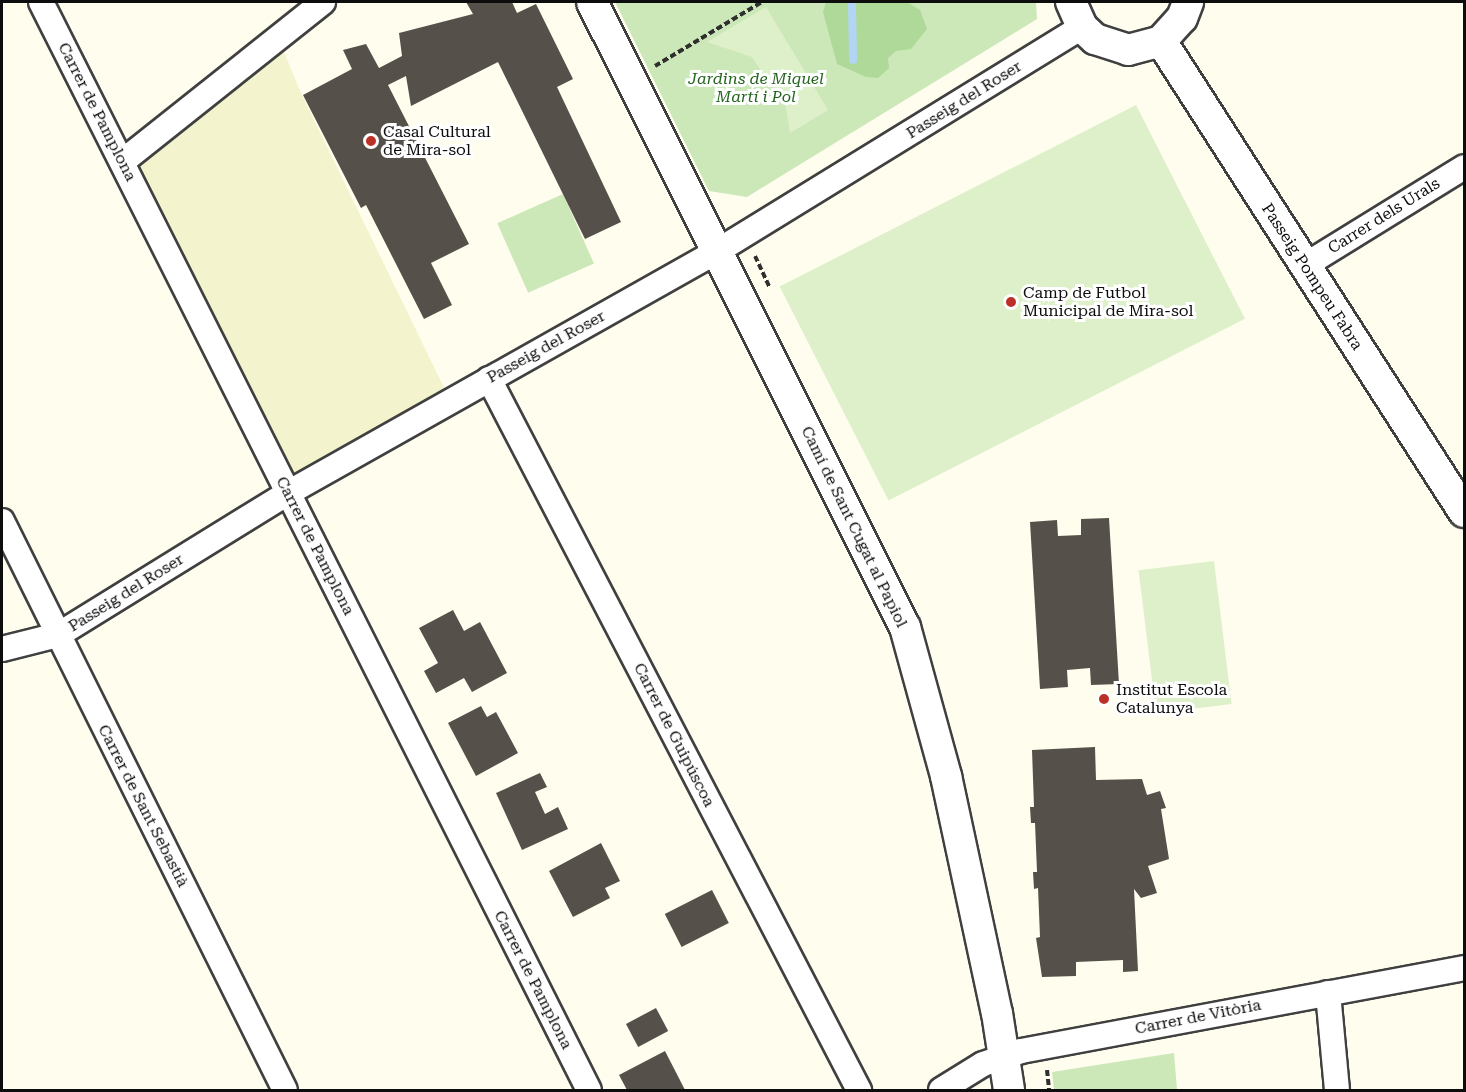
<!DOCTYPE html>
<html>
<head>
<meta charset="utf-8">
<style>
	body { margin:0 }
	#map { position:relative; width:1466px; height:1092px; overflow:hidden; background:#fffdee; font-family:"Roboto Serif",serif }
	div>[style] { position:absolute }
	.farmland>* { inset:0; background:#f3f4ce }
	.green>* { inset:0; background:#cce8b8; transform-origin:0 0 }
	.forest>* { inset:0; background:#aed998 }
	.pitch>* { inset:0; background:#def0ca; transform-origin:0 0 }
	.stream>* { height:8px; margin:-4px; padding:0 4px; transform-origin:4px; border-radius:4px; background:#b3d5f5 }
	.building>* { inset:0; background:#56504a; transform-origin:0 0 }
	.path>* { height:4px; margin-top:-2px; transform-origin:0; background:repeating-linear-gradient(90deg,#2f2f2f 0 6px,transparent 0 9px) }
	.roads { filter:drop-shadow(2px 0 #404040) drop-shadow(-2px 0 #404040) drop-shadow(0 2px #404040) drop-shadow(0 -2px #404040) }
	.minor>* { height:24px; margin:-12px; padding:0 12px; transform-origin:12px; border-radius:12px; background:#fff }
	.tertiary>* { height:30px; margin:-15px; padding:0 15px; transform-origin:15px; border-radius:15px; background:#fff }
	.dots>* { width:16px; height:16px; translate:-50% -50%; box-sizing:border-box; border:3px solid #fff; border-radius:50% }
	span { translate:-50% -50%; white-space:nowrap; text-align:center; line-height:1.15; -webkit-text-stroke:6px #fff; paint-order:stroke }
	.park-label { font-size:16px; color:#25641f; font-style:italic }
	.street-label { font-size:16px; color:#0d0d0d }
	.poi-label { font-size:16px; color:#0d0d0d }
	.left { translate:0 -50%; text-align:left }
	.frame { position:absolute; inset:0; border:3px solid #0d0d0d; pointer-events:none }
</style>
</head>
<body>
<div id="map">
	<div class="farmland">
		<i style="clip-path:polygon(278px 37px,300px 91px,450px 400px,288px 493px,122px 162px)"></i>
	</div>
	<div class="green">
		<i style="clip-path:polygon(615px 2px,1036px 2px,1037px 19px,747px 197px,709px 191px)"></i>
		<i style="left:563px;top:194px;width:76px;height:72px;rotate:66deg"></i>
		<i style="clip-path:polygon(1174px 1053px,1177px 1090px,1054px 1090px,1052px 1072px)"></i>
	</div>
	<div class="forest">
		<i style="clip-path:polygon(826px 2px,907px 2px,920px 10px,927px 29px,911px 49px,896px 51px,888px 58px,889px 68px,878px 78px,866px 77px,837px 64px,823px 12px)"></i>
	</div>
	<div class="pitch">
		<i style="clip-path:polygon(766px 7px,828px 110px,790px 133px,786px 107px,752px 57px,707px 42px)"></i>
		<i style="left:1136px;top:105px;width:240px;height:400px;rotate:63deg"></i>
		<i style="left:1214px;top:561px;width:144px;height:76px;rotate:83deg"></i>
	</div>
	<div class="stream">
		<i style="left:852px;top:2px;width:58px;rotate:89deg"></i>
	</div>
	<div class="building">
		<i style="clip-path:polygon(466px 2px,512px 2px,517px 13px,536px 4px,573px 79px,557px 87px,621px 222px,585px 239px,498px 62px,411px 106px,406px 76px,388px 85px,469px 244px,431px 263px,452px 305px,424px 319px,366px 205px,361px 208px,303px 95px,352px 69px,343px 50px,366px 44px,379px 68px,402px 56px,399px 33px,473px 14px)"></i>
		<i style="clip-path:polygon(1109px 518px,1119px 684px,1091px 685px,1090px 668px,1067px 670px,1068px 687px,1040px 689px,1030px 522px,1057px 520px,1058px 536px,1081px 535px,1081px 519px)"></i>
		<i style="clip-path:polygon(453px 610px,464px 631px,480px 622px,507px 673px,472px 692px,464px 678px,436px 693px,424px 671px,438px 663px,419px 628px)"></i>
		<i style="clip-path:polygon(481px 706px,487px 717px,496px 712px,518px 753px,476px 776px,448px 723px)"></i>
		<i style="clip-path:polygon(1095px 747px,1096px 780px,1142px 779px,1147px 795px,1160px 791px,1166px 808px,1161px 809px,1169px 859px,1148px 866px,1157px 893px,1141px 898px,1134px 889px,1138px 971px,1123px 972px,1123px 960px,1076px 962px,1076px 976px,1042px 977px,1036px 938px,1040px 937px,1038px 888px,1034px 889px,1033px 872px,1037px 872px,1035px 823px,1031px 823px,1030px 807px,1034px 807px,1032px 750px)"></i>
		<i style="clip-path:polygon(540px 773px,547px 787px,535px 792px,545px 814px,558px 807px,568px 829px,522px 850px,496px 793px)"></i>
		<i style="clip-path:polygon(601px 843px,620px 881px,605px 888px,610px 898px,573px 917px,549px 871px)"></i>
		<i style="left:712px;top:890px;width:37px;height:53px;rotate:63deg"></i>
		<i style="left:656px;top:1008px;width:26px;height:34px;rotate:62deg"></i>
		<i style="clip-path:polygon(665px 1051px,685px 1090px,627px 1090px,619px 1075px)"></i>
	</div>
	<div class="path">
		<i style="left:655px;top:66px;width:125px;rotate:-30.9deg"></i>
		<i style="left:755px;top:256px;width:35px;rotate:65deg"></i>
		<i style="left:1047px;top:1070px;width:20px;rotate:84deg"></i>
	</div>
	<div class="roads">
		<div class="minor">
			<i style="left:41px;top:2px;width:1218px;rotate:63.27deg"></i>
			<i style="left:122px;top:162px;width:257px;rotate:-38.5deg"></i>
			<i style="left:1304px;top:266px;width:188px;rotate:-31.7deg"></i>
			<i style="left:489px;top:379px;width:802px;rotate:62.51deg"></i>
			<i style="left:2px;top:521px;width:635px;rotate:63.56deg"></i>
			<i style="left:2px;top:649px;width:58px;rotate:-14deg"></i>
			<i style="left:58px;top:635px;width:270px;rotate:-31.7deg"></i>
			<i style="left:288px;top:493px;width:491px;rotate:-29.4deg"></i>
			<i style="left:716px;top:252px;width:430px;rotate:-31.6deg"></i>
			<i style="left:1328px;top:993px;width:97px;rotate:84.7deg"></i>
			<i style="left:941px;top:1090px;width:49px;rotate:-31.8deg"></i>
			<i style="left:983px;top:1064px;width:40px;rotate:-18.9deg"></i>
			<i style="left:1021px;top:1051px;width:451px;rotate:-10.6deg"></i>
		</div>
		<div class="tertiary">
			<i style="left:592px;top:2px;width:699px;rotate:63.4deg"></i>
			<i style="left:905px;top:627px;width:155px;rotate:74.6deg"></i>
			<i style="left:946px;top:776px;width:242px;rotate:77.9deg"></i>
			<i style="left:997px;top:1013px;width:78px;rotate:81.1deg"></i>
			<i style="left:1071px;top:2px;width:27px;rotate:66deg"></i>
			<i style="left:1082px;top:27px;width:18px;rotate:43deg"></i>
			<i style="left:1095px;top:39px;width:35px;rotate:18deg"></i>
			<i style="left:1128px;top:50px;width:34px;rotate:-15deg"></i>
			<i style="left:1161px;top:41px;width:31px;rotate:-48deg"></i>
			<i style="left:1182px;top:18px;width:17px;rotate:-69deg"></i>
			<i style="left:1161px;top:41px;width:560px;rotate:57.25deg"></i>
		</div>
	</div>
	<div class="dots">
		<i style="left:371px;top:141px;background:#bb3127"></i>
		<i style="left:1011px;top:302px;background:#bb3127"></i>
		<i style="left:1104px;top:699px;background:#bb3127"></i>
	</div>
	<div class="park-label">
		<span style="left:756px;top:88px">Jardins de Miquel<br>Martí i Pol</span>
	</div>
	<div class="street-label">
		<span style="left:964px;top:100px;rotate:-32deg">Passeig del Roser</span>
		<span style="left:97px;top:112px;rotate:63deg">Carrer de Pamplona</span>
		<span style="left:1384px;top:216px;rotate:-32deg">Carrer dels Urals</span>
		<span style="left:1312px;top:277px;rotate:57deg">Passeig Pompeu Fabra</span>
		<span style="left:546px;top:347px;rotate:-29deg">Passeig del Roser</span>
		<span style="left:854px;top:527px;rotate:64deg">Camí de Sant Cugat al Papiol</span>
		<span style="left:315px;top:546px;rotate:63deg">Carrer de Pamplona</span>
		<span style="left:126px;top:593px;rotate:-32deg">Passeig del Roser</span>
		<span style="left:674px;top:735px;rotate:63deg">Carrer de Guipúscoa</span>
		<span style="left:143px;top:806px;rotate:63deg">Carrer de Sant Sebastià</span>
		<span style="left:533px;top:980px;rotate:63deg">Carrer de Pamplona</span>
		<span style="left:1198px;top:1017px;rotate:-11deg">Carrer de Vitòria</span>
	</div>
	<div class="poi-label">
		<span class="left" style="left:383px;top:141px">Casal Cultural<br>de Mira-sol</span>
		<span class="left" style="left:1023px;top:302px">Camp de Futbol<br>Municipal de Mira-sol</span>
		<span class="left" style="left:1116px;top:699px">Institut Escola<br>Catalunya</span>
	</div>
	<div class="frame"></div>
</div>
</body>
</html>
